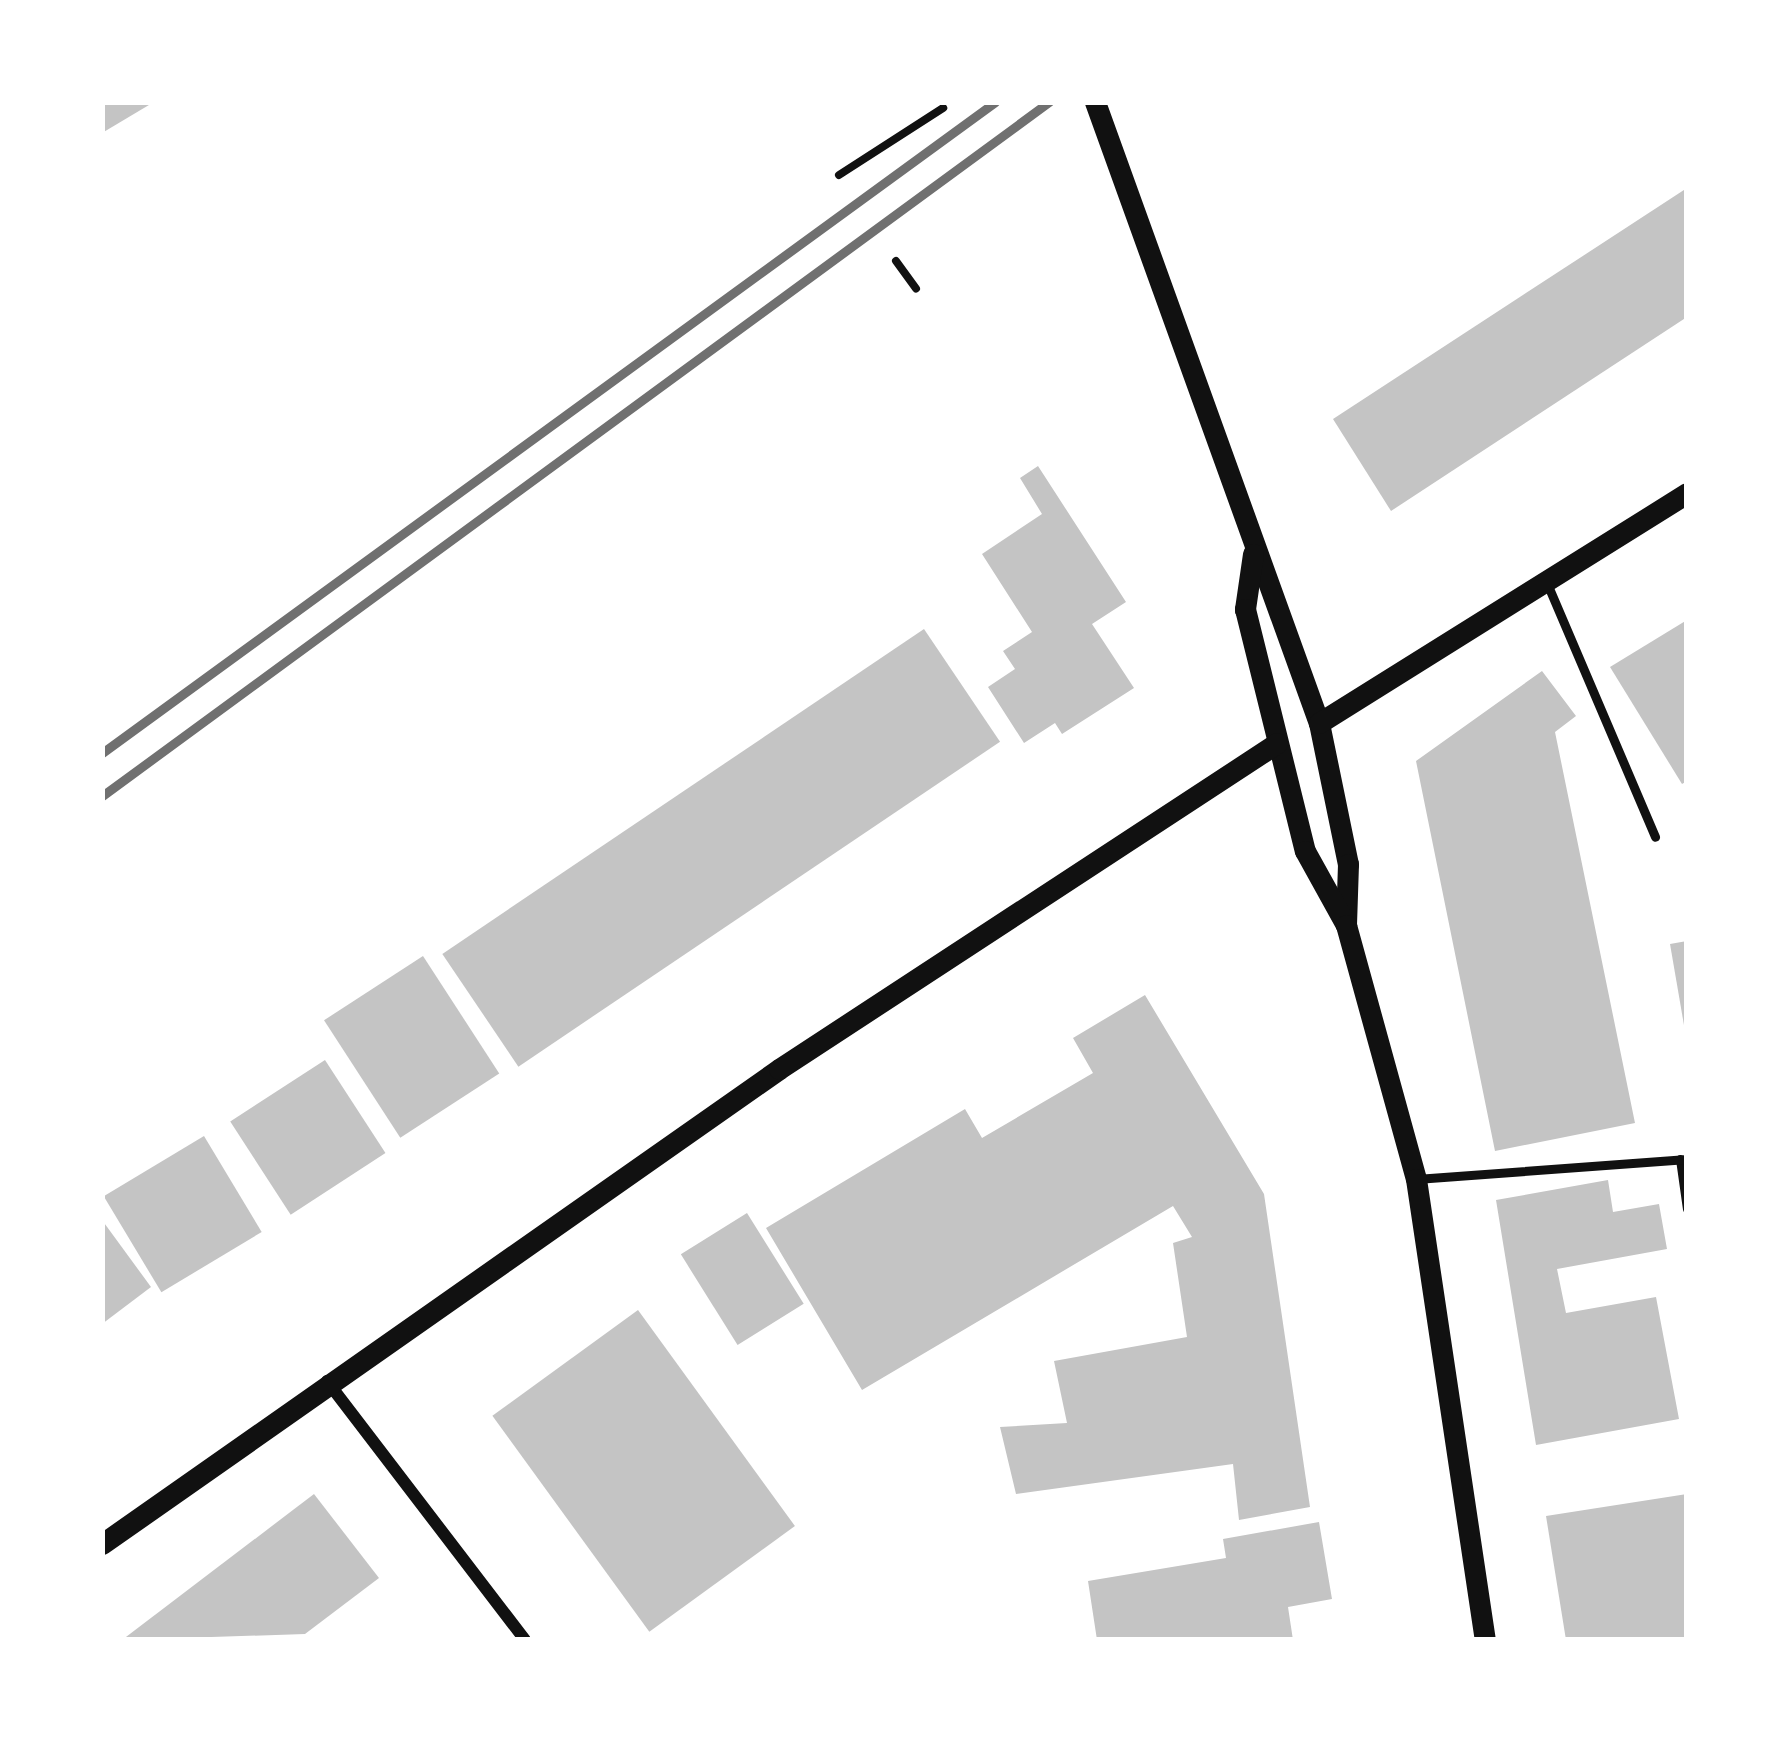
<!DOCTYPE html>
<html>
<head>
<meta charset="utf-8">
<style>
	body { margin:0 }
	#map { position:relative; width:1789px; height:1742px; overflow:hidden; background:#fff; font-family:Commissioner,sans-serif }
	div>[style] { position:absolute }
	.building>* { inset:0; background:#c4c4c4; transform-origin:0 0 }
	.path>* { height:8px; margin:-4px; padding:0 4px; transform-origin:4px; border-radius:4px; background:#111 }
	.service>* { height:9px; margin:-4.5px; padding:0 4.5px; transform-origin:4.5px; border-radius:4.5px; background:#111 }
	.minor>* { height:12px; margin:-6px; padding:0 6px; transform-origin:6px; border-radius:6px; background:#111 }
	.tertiary>* { height:21px; margin:-10.5px; padding:0 10.5px; transform-origin:10.5px; border-radius:10.5px; background:#111 }
	.rail>* { height:9px; margin:-4.5px; padding:0 4.5px; transform-origin:4.5px; border-radius:4.5px; background:#707070 }
	span { translate:-50% -50%; white-space:nowrap; text-align:center; line-height:1.15; -webkit-text-stroke:10px #fff; paint-order:stroke }
	.frame { position:absolute; inset:0; border:105px solid #fff; pointer-events:none }
</style>
</head>
<body>
<div id="map">
	<div class="building">
		<i style="clip-path:polygon(102px 102px,154px 102px,102px 133px)"></i>
		<i style="clip-path:polygon(1687px 188px,1687px 317px,1391px 511px,1333px 419px)"></i>
		<i style="clip-path:polygon(1038px 466px,1126px 602px,1092px 624px,1134px 688px,1062px 734px,1055px 723px,1024px 743px,988px 687px,1015px 669px,1003px 651px,1032px 632px,982px 554px,1042px 514px,1020px 478px)"></i>
		<i style="clip-path:polygon(1687px 620px,1687px 781px,1682px 784px,1610px 667px)"></i>
		<i style="left:924px;top:629px;width:136px;height:581px;rotate:56deg"></i>
		<i style="clip-path:polygon(1542px 671px,1576px 716px,1555px 732px,1635px 1123px,1495px 1151px,1416px 761px)"></i>
		<i style="clip-path:polygon(1687px 941px,1687px 1031px,1685px 1031px,1670px 944px)"></i>
		<i style="left:423px;top:956px;width:140px;height:118px;rotate:57deg"></i>
		<i style="clip-path:polygon(1145px 995px,1264px 1194px,1310px 1507px,1239px 1520px,1233px 1464px,1016px 1494px,1000px 1427px,1067px 1423px,1054px 1361px,1187px 1337px,1173px 1243px,1192px 1237px,1173px 1206px,862px 1390px,766px 1228px,965px 1109px,982px 1138px,1093px 1073px,1073px 1038px)"></i>
		<i style="left:325px;top:1060px;width:111px;height:113px;rotate:57deg"></i>
		<i style="left:204px;top:1136px;width:112px;height:117px;rotate:59deg"></i>
		<i style="clip-path:polygon(1608px 1180px,1613px 1212px,1659px 1204px,1667px 1249px,1557px 1269px,1566px 1313px,1656px 1297px,1679px 1419px,1536px 1445px,1496px 1200px)"></i>
		<i style="left:747px;top:1213px;width:107px;height:78px;rotate:58deg"></i>
		<i style="clip-path:polygon(102px 1220px,151px 1287px,102px 1324px)"></i>
		<i style="left:638px;top:1310px;width:267px;height:180px;rotate:54deg"></i>
		<i style="clip-path:polygon(314px 1494px,379px 1578px,305px 1634px,122px 1640px)"></i>
		<i style="clip-path:polygon(1687px 1494px,1687px 1640px,1566px 1640px,1546px 1516px)"></i>
		<i style="clip-path:polygon(1319px 1522px,1332px 1599px,1288px 1607px,1293px 1640px,1097px 1640px,1088px 1581px,1226px 1558px,1223px 1539px)"></i>
	</div>
	<div class="path">
		<i style="left:839px;top:175px;width:124px;rotate:-32.8deg"></i>
		<i style="left:896px;top:261px;width:34px;rotate:54deg"></i>
	</div>
	<div class="service">
		<i style="left:1546px;top:581px;width:278px;rotate:66.9deg"></i>
		<i style="left:1680px;top:1159px;width:50px;rotate:82deg"></i>
		<i style="left:1416px;top:1179px;width:272px;rotate:-4.2deg"></i>
	</div>
	<div class="minor">
		<i style="left:327px;top:1381px;width:326px;rotate:52.6deg"></i>
	</div>
	<div class="tertiary">
		<i style="left:1095px;top:102px;width:660px;rotate:70.17deg"></i>
		<i style="left:1319px;top:723px;width:144px;rotate:78.4deg"></i>
		<i style="left:1348px;top:864px;width:61px;rotate:91.9deg"></i>
		<i style="left:1253px;top:554px;width:56px;rotate:98.3deg"></i>
		<i style="left:1245px;top:609px;width:249px;rotate:76.1deg"></i>
		<i style="left:1305px;top:851px;width:85px;rotate:61deg"></i>
		<i style="left:1346px;top:925px;width:263px;rotate:74.6deg"></i>
		<i style="left:1416px;top:1179px;width:466px;rotate:81.5deg"></i>
		<i style="left:1319px;top:723px;width:434px;rotate:-32deg"></i>
		<i style="left:102px;top:1544px;width:827px;rotate:-35.05deg"></i>
		<i style="left:779px;top:1069px;width:595px;rotate:-33.21deg"></i>
	</div>
	<div class="rail">
		<i style="left:102px;top:753px;width:1105px;rotate:-36.09deg"></i>
		<i style="left:102px;top:796px;width:1174px;rotate:-36.24deg"></i>
	</div>
	<div class="frame"></div>
</div>
</body>
</html>
